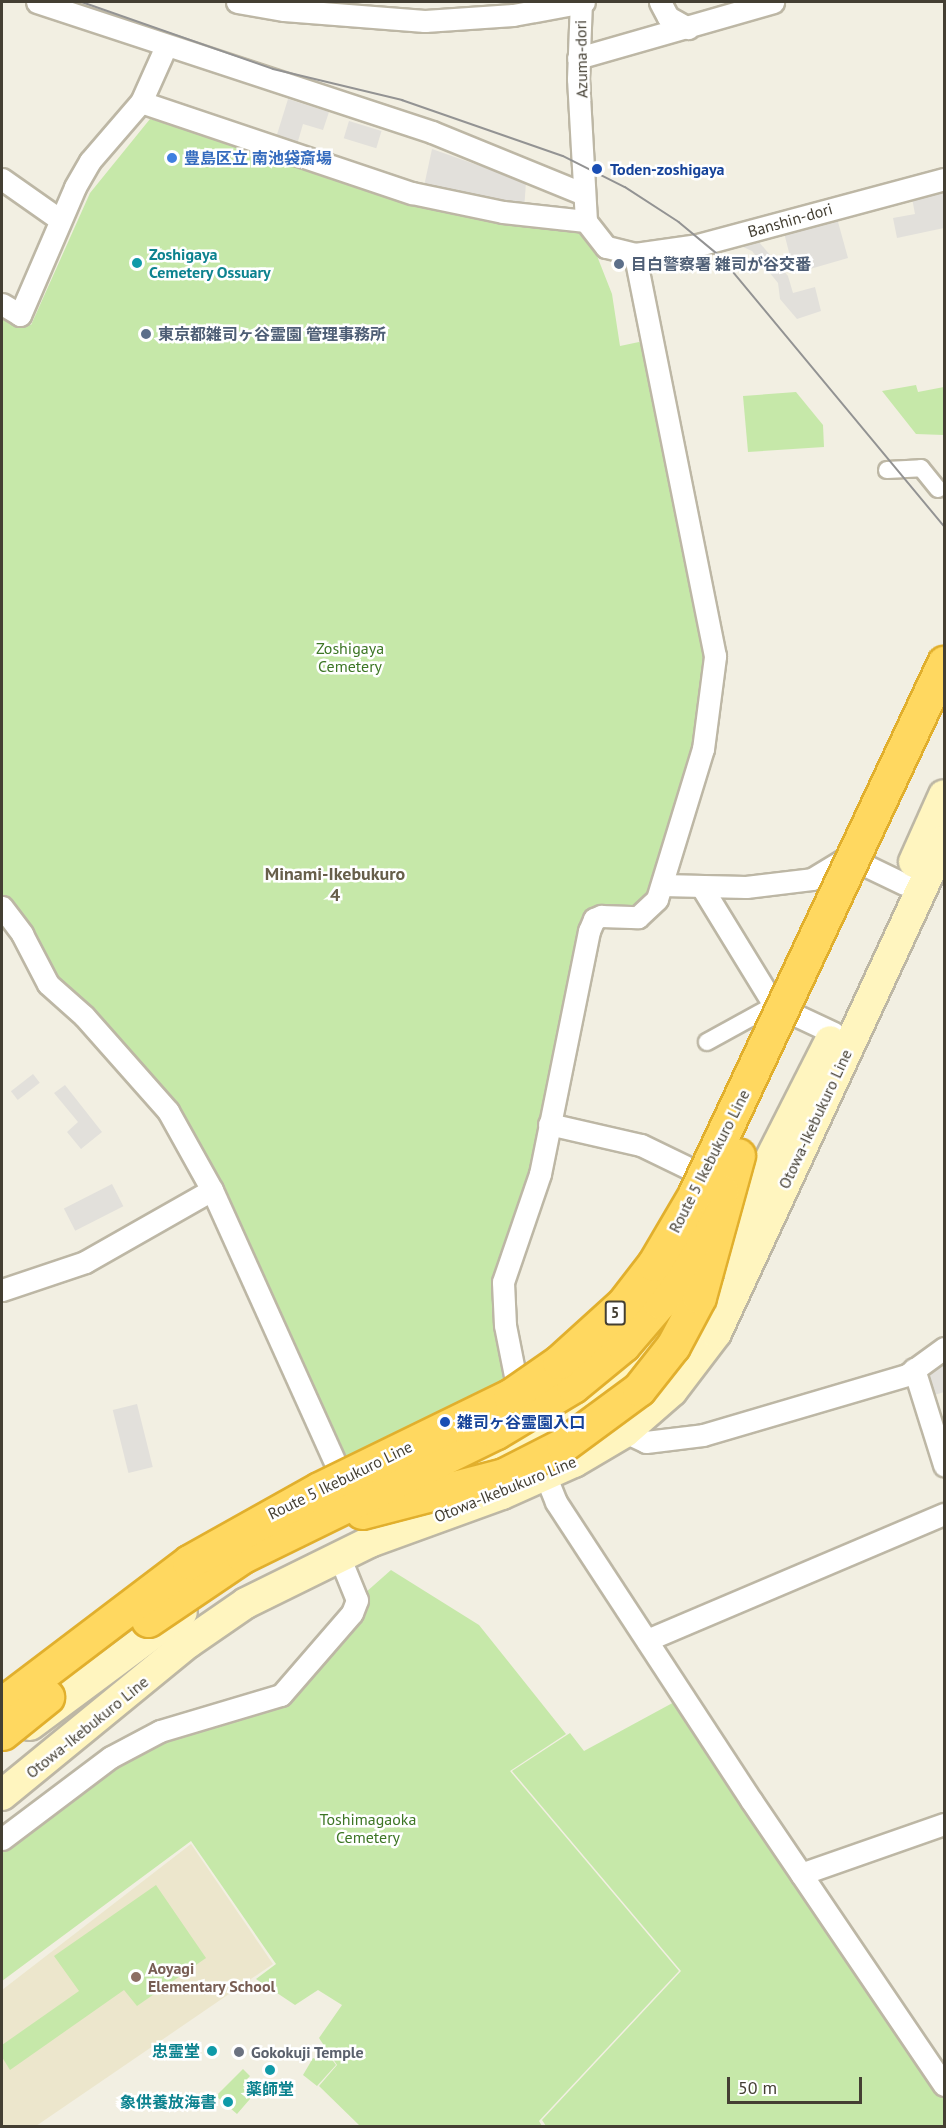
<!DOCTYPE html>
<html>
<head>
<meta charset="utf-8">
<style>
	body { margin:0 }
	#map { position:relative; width:946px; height:2128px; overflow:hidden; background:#f2efe2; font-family:"PT Sans","Noto Sans JP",sans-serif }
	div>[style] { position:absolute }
	.education>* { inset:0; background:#ece6cc }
	.green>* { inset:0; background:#c6e8a9 }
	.parking>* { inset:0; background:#e2e0db; transform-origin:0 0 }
	.roads { filter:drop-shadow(2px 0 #bdb7a5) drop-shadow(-2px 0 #bdb7a5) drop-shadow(0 2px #bdb7a5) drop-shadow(0 -2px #bdb7a5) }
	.pedestrian>* { height:16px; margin:-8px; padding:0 8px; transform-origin:8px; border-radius:8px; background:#fff }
	.minor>* { height:21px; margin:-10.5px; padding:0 10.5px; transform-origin:10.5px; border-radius:10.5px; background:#fff }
	.secondary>* { height:30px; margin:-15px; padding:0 15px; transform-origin:15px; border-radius:15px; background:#fff5bf }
	.tram>* { height:1.5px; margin:-0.75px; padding:0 0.75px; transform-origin:0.75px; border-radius:0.75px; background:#939393 }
	.bridges { filter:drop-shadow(2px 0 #e1af2d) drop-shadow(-2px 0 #e1af2d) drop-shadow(0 2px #e1af2d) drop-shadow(0 -2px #e1af2d) }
	.motorway-bridge>* { height:33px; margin:-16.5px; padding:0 16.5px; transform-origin:16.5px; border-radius:16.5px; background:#ffd860 }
	.dots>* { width:16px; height:16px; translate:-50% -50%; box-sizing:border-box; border:3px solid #fff; border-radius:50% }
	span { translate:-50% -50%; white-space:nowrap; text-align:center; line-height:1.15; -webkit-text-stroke:5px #fff; paint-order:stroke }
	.shield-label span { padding:2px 4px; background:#fff; border:2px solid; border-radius:4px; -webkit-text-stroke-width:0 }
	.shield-label { font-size:15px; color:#443f33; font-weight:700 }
	.street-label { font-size:16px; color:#443f33 }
	.shop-label { font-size:16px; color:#366cbe; font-weight:700 }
	.left { translate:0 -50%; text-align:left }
	.transit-label { font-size:16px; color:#164399; font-weight:700 }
	.culture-label { font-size:16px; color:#0d838f; font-weight:700 }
	.right { translate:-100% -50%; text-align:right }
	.service-label { font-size:16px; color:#4e5e75; font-weight:700 }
	.park-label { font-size:16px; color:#3d7625 }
	.education-label { font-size:16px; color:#785e54; font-weight:700 }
	.worship-label { font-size:16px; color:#5b616d; font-weight:700 }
	.neighbourhood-label { font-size:18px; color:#675e4a; font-weight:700 }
	.frame { position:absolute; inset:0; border:3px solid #443f33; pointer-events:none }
	.scale { position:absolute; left:727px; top:2077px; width:135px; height:27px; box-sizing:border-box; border:3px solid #443f33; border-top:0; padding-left:8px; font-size:18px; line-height:21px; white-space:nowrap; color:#443f33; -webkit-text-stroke:4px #fff; paint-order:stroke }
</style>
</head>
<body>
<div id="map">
	<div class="education">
		<i style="clip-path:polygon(191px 1844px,273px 1964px,36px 2126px,2px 2126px,2px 1990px)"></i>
	</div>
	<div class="green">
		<i style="clip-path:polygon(150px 119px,430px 199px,572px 221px,588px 233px,612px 294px,620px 346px,639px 342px,648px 347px,710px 656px,686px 783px,643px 907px,603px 909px,533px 1180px,497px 1284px,508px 1379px,341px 1463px,168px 1111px,52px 980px,2px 897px,2px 309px,31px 325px,90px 193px)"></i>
		<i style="clip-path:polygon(916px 385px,918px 392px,944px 387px,944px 435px,916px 434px,882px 391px)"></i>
		<i style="clip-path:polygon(796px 392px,823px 425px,824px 447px,748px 452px,743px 396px)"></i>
		<i style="clip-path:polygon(391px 1570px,479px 1625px,566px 1734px,510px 1771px,679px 1971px,539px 2121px,542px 2126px,360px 2126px,319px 2086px,337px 2065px,319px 2038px,342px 2005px,318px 1990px,295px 2005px,256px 1979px,276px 1964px,191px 1841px,2px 1981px,2px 1846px,112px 1766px,164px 1737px,286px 1700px,365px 1593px)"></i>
		<i style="clip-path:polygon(678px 1700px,944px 2097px,944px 2126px,546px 2126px,542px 2120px,681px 1971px,512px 1771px,570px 1733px,584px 1751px)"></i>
		<i style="clip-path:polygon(156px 1885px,206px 1958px,137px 2006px,124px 1990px,10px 2070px,2px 2057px,2px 2045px,79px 1991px,54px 1956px)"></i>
		<i style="clip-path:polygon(325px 2050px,336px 2065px,317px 2086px,303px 2075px,313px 2058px,318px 2060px)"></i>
		<i style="clip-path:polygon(243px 2069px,250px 2076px,243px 2084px,250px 2099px,237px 2114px,216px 2096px)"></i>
	</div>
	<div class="parking">
		<i style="clip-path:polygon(288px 99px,329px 112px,323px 130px,303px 124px,296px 148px,275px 141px)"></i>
		<i style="left:349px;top:121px;width:34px;height:18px;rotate:17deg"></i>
		<i style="clip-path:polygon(432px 149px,526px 182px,524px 210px,423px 191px)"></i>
		<i style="clip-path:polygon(944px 185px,944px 228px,897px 238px,893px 218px,915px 214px,911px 193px)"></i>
		<i style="clip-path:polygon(835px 211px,848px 258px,810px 269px,806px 256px,791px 260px,782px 225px)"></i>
		<i style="clip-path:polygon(753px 235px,788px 276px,793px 293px,815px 287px,821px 311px,797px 319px,780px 299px,778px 283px,752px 251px,730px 241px)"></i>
		<i style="left:33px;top:1074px;width:11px;height:28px;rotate:52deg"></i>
		<i style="clip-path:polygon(65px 1085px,102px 1132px,81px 1149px,67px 1132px,78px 1122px,54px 1093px)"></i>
		<i style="left:112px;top:1184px;width:25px;height:54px;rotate:63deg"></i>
		<i style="clip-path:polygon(944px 1355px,944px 1392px,928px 1397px,921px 1373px)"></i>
		<i style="left:137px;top:1404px;width:65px;height:25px;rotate:76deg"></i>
	</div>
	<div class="roads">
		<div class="pedestrian">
			<i style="left:887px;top:470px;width:34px;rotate:-3deg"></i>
			<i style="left:921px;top:468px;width:27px;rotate:51deg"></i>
			<i style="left:707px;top:1042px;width:77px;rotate:-28.9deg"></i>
		</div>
		<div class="minor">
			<i style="left:37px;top:2px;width:416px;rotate:18.2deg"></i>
			<i style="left:432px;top:132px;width:164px;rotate:22.2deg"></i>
			<i style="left:237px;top:2px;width:48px;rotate:9.7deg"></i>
			<i style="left:284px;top:10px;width:141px;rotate:4.5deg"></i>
			<i style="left:425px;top:21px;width:88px;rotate:-3.9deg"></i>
			<i style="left:513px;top:15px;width:72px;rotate:-10.4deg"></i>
			<i style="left:660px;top:2px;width:17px;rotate:62deg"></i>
			<i style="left:668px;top:17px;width:23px;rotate:29deg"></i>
			<i style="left:578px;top:58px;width:203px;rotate:-16deg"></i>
			<i style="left:141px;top:102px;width:286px;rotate:18.6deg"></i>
			<i style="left:412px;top:193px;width:93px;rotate:11.8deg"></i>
			<i style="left:503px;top:212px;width:83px;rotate:6.2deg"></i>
			<i style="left:2px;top:179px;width:70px;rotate:35.1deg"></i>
			<i style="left:635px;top:254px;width:64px;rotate:-8.1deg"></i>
			<i style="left:698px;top:245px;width:255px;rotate:-15deg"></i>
			<i style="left:2px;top:304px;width:21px;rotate:31deg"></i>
			<i style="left:20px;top:315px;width:139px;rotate:-66.7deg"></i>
			<i style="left:75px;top:187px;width:30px;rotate:-60deg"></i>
			<i style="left:90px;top:161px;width:78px;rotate:-49.2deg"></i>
			<i style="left:141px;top:102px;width:61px;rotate:-65.9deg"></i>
			<i style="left:662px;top:885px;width:84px;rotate:1.4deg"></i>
			<i style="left:746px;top:887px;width:66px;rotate:-6.9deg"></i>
			<i style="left:812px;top:879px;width:42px;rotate:-31.4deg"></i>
			<i style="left:848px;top:857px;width:62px;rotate:25.7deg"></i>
			<i style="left:703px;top:889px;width:136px;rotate:58.5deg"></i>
			<i style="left:774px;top:1005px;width:66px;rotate:25deg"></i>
			<i style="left:2px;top:907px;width:34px;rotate:53deg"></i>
			<i style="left:22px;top:934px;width:56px;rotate:62.5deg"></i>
			<i style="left:48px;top:984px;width:48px;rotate:41.6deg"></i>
			<i style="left:84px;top:1016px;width:127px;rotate:48.5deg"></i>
			<i style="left:168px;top:1111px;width:90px;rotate:60.9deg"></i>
			<i style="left:212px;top:1190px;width:328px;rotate:65.7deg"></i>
			<i style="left:549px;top:1124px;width:94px;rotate:12.9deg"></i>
			<i style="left:641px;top:1145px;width:82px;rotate:25.9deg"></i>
			<i style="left:2px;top:1290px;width:88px;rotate:-18.6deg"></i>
			<i style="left:85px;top:1262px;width:146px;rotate:-29.6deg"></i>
			<i style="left:914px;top:1369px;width:101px;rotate:72.6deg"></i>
			<i style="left:520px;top:1401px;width:77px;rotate:-101.2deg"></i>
			<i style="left:505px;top:1325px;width:43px;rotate:-92.7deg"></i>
			<i style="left:503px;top:1282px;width:114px;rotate:-71.1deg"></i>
			<i style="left:540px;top:1174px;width:248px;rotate:-78.6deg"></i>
			<i style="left:589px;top:931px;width:13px;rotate:-67deg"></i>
			<i style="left:594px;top:919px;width:8px;rotate:-23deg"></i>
			<i style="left:601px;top:916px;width:37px;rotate:2deg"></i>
			<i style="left:638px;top:917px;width:26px;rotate:-43deg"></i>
			<i style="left:657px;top:899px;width:157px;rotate:-73deg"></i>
			<i style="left:703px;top:749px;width:94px;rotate:-82.6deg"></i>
			<i style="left:715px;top:656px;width:410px;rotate:-101.3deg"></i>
			<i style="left:635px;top:254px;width:30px;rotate:-166deg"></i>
			<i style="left:606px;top:247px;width:33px;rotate:-128deg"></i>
			<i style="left:586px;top:221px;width:142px;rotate:-93.2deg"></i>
			<i style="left:578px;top:79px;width:77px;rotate:-87.8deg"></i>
			<i style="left:625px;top:1432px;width:23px;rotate:25deg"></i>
			<i style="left:646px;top:1442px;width:57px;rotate:-7deg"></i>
			<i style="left:703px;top:1435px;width:213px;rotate:-16.4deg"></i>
			<i style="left:907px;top:1375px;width:46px;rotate:-36.1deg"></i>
			<i style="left:540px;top:1462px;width:43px;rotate:68.2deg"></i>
			<i style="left:556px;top:1502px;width:356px;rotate:56.8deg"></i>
			<i style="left:751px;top:1800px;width:344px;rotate:55.9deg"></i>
			<i style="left:647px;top:1640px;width:323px;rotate:-23deg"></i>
			<i style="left:2px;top:1839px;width:136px;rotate:-37deg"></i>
			<i style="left:111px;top:1757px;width:55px;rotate:-28deg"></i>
			<i style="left:160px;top:1731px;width:126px;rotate:-16.6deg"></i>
			<i style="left:281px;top:1695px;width:108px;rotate:-49.1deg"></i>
			<i style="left:352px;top:1613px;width:14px;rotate:-69deg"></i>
			<i style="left:357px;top:1600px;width:48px;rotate:-112.2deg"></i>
			<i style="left:801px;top:1874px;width:151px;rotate:-19.3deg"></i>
		</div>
		<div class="secondary">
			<i style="left:914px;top:862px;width:73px;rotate:-65.9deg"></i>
			<i style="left:716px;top:1266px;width:252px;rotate:-63.1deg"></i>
			<i style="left:438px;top:1482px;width:103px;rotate:-24.6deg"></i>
			<i style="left:532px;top:1439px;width:39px;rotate:-30deg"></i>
			<i style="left:566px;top:1419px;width:49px;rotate:-33.4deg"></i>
			<i style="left:607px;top:1392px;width:81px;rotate:-43.5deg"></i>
			<i style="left:30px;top:1725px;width:189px;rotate:-36.6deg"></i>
			<i style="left:2px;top:1795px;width:240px;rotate:-39.3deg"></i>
			<i style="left:188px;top:1643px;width:70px;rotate:-34.6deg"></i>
			<i style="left:246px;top:1603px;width:138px;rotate:-26.2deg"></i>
			<i style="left:370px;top:1542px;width:140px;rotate:-20deg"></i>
			<i style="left:502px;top:1494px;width:79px;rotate:-24deg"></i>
			<i style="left:574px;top:1462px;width:59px;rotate:-30.5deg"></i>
			<i style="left:625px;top:1432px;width:62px;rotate:-41.1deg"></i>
			<i style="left:672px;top:1391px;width:73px;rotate:-52.8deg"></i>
			<i style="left:716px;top:1333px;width:542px;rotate:-65.14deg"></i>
		</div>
	</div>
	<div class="tram">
		<i style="left:82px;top:2px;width:202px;rotate:19.3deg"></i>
		<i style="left:273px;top:69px;width:133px;rotate:13.5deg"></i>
		<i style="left:402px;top:100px;width:170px;rotate:19.2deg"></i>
		<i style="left:563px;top:156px;width:69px;rotate:26.6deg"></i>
		<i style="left:625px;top:187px;width:64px;rotate:32.9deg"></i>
		<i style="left:679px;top:222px;width:53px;rotate:39.7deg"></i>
		<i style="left:720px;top:256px;width:351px;rotate:50.3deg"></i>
	</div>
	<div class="bridges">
		<div class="motorway-bridge">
			<i style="left:362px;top:1512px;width:147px;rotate:-14.6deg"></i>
			<i style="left:504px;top:1475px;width:66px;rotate:-27deg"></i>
			<i style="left:563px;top:1445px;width:94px;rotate:-36.4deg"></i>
			<i style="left:639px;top:1389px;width:55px;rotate:-51.7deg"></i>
			<i style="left:673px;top:1346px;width:55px;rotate:-62deg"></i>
			<i style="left:699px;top:1297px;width:147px;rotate:-74.6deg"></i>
			<i style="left:148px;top:1620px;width:115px;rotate:-34deg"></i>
			<i style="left:243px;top:1556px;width:282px;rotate:-26.1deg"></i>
			<i style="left:496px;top:1432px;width:90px;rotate:-30.9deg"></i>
			<i style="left:573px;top:1386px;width:65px;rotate:-39.4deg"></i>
			<i style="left:623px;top:1345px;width:57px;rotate:-49.3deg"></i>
			<i style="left:660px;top:1302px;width:127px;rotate:-61.2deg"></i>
			<i style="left:2px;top:1704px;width:235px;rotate:-37.2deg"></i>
			<i style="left:189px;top:1562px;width:149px;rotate:-29.3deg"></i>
			<i style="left:319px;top:1489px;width:212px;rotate:-26deg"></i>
			<i style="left:510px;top:1396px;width:60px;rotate:-34.8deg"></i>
			<i style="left:559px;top:1362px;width:86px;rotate:-42.2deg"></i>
			<i style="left:623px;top:1304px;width:51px;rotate:-52.2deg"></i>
			<i style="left:654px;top:1264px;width:79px;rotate:-59.5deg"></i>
			<i style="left:694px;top:1196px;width:589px;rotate:-64.87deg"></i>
			<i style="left:2px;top:1733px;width:58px;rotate:-38.7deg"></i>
		</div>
	</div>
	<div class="dots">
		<i style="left:172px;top:158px;background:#3f7fe0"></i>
		<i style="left:597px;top:169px;background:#1a4fb4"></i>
		<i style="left:137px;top:263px;background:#0f9aa8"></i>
		<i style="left:619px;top:264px;background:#5c6f8a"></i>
		<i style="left:146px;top:334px;background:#5c6f8a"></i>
		<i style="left:445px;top:1422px;background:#1a4fb4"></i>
		<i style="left:136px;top:1977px;background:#8d6e63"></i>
		<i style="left:212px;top:2051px;background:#0f9aa8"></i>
		<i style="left:239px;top:2052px;background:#6b7280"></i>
		<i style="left:270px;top:2070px;background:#0f9aa8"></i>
		<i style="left:228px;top:2102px;background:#0f9aa8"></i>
	</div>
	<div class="shield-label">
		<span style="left:615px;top:1313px">5</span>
	</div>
	<div class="street-label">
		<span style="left:581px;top:59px;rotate:-91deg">Azuma-dori</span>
		<span style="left:790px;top:220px;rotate:-16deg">Banshin-dori</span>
		<span style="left:815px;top:1119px;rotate:-65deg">Otowa-Ikebukuro Line</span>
		<span style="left:709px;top:1161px;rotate:-63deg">Route 5 Ikebukuro Line</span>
		<span style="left:340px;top:1480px;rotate:-26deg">Route 5 Ikebukuro Line</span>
		<span style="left:505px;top:1489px;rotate:-22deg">Otowa-Ikebukuro Line</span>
		<span style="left:87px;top:1727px;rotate:-39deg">Otowa-Ikebukuro Line</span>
	</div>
	<div class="shop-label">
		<span class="left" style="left:184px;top:158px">豊島区立 南池袋斎場</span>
	</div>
	<div class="transit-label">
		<span class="left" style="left:610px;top:169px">Toden-zoshigaya</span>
		<span class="left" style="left:457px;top:1422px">雑司ヶ谷霊園入口</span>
	</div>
	<div class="culture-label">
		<span class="left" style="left:149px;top:263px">Zoshigaya<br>Cemetery Ossuary</span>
		<span class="right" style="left:200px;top:2051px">忠霊堂</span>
		<span style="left:270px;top:2089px">薬師堂</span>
		<span class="right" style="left:216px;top:2102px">象供養放海書</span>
	</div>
	<div class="service-label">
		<span class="left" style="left:631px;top:264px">目白警察署 雑司が谷交番</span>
		<span class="left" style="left:158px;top:334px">東京都雑司ヶ谷霊園 管理事務所</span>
	</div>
	<div class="park-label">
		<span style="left:350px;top:657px">Zoshigaya<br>Cemetery</span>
		<span style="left:368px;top:1828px">Toshimagaoka<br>Cemetery</span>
	</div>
	<div class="education-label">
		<span class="left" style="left:148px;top:1977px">Aoyagi<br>Elementary School</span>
	</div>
	<div class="worship-label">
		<span class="left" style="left:251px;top:2052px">Gokokuji Temple</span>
	</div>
	<div class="neighbourhood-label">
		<span style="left:335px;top:885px">Minami-Ikebukuro<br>4</span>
	</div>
	<div class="frame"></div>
	<div class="scale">50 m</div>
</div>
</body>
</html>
